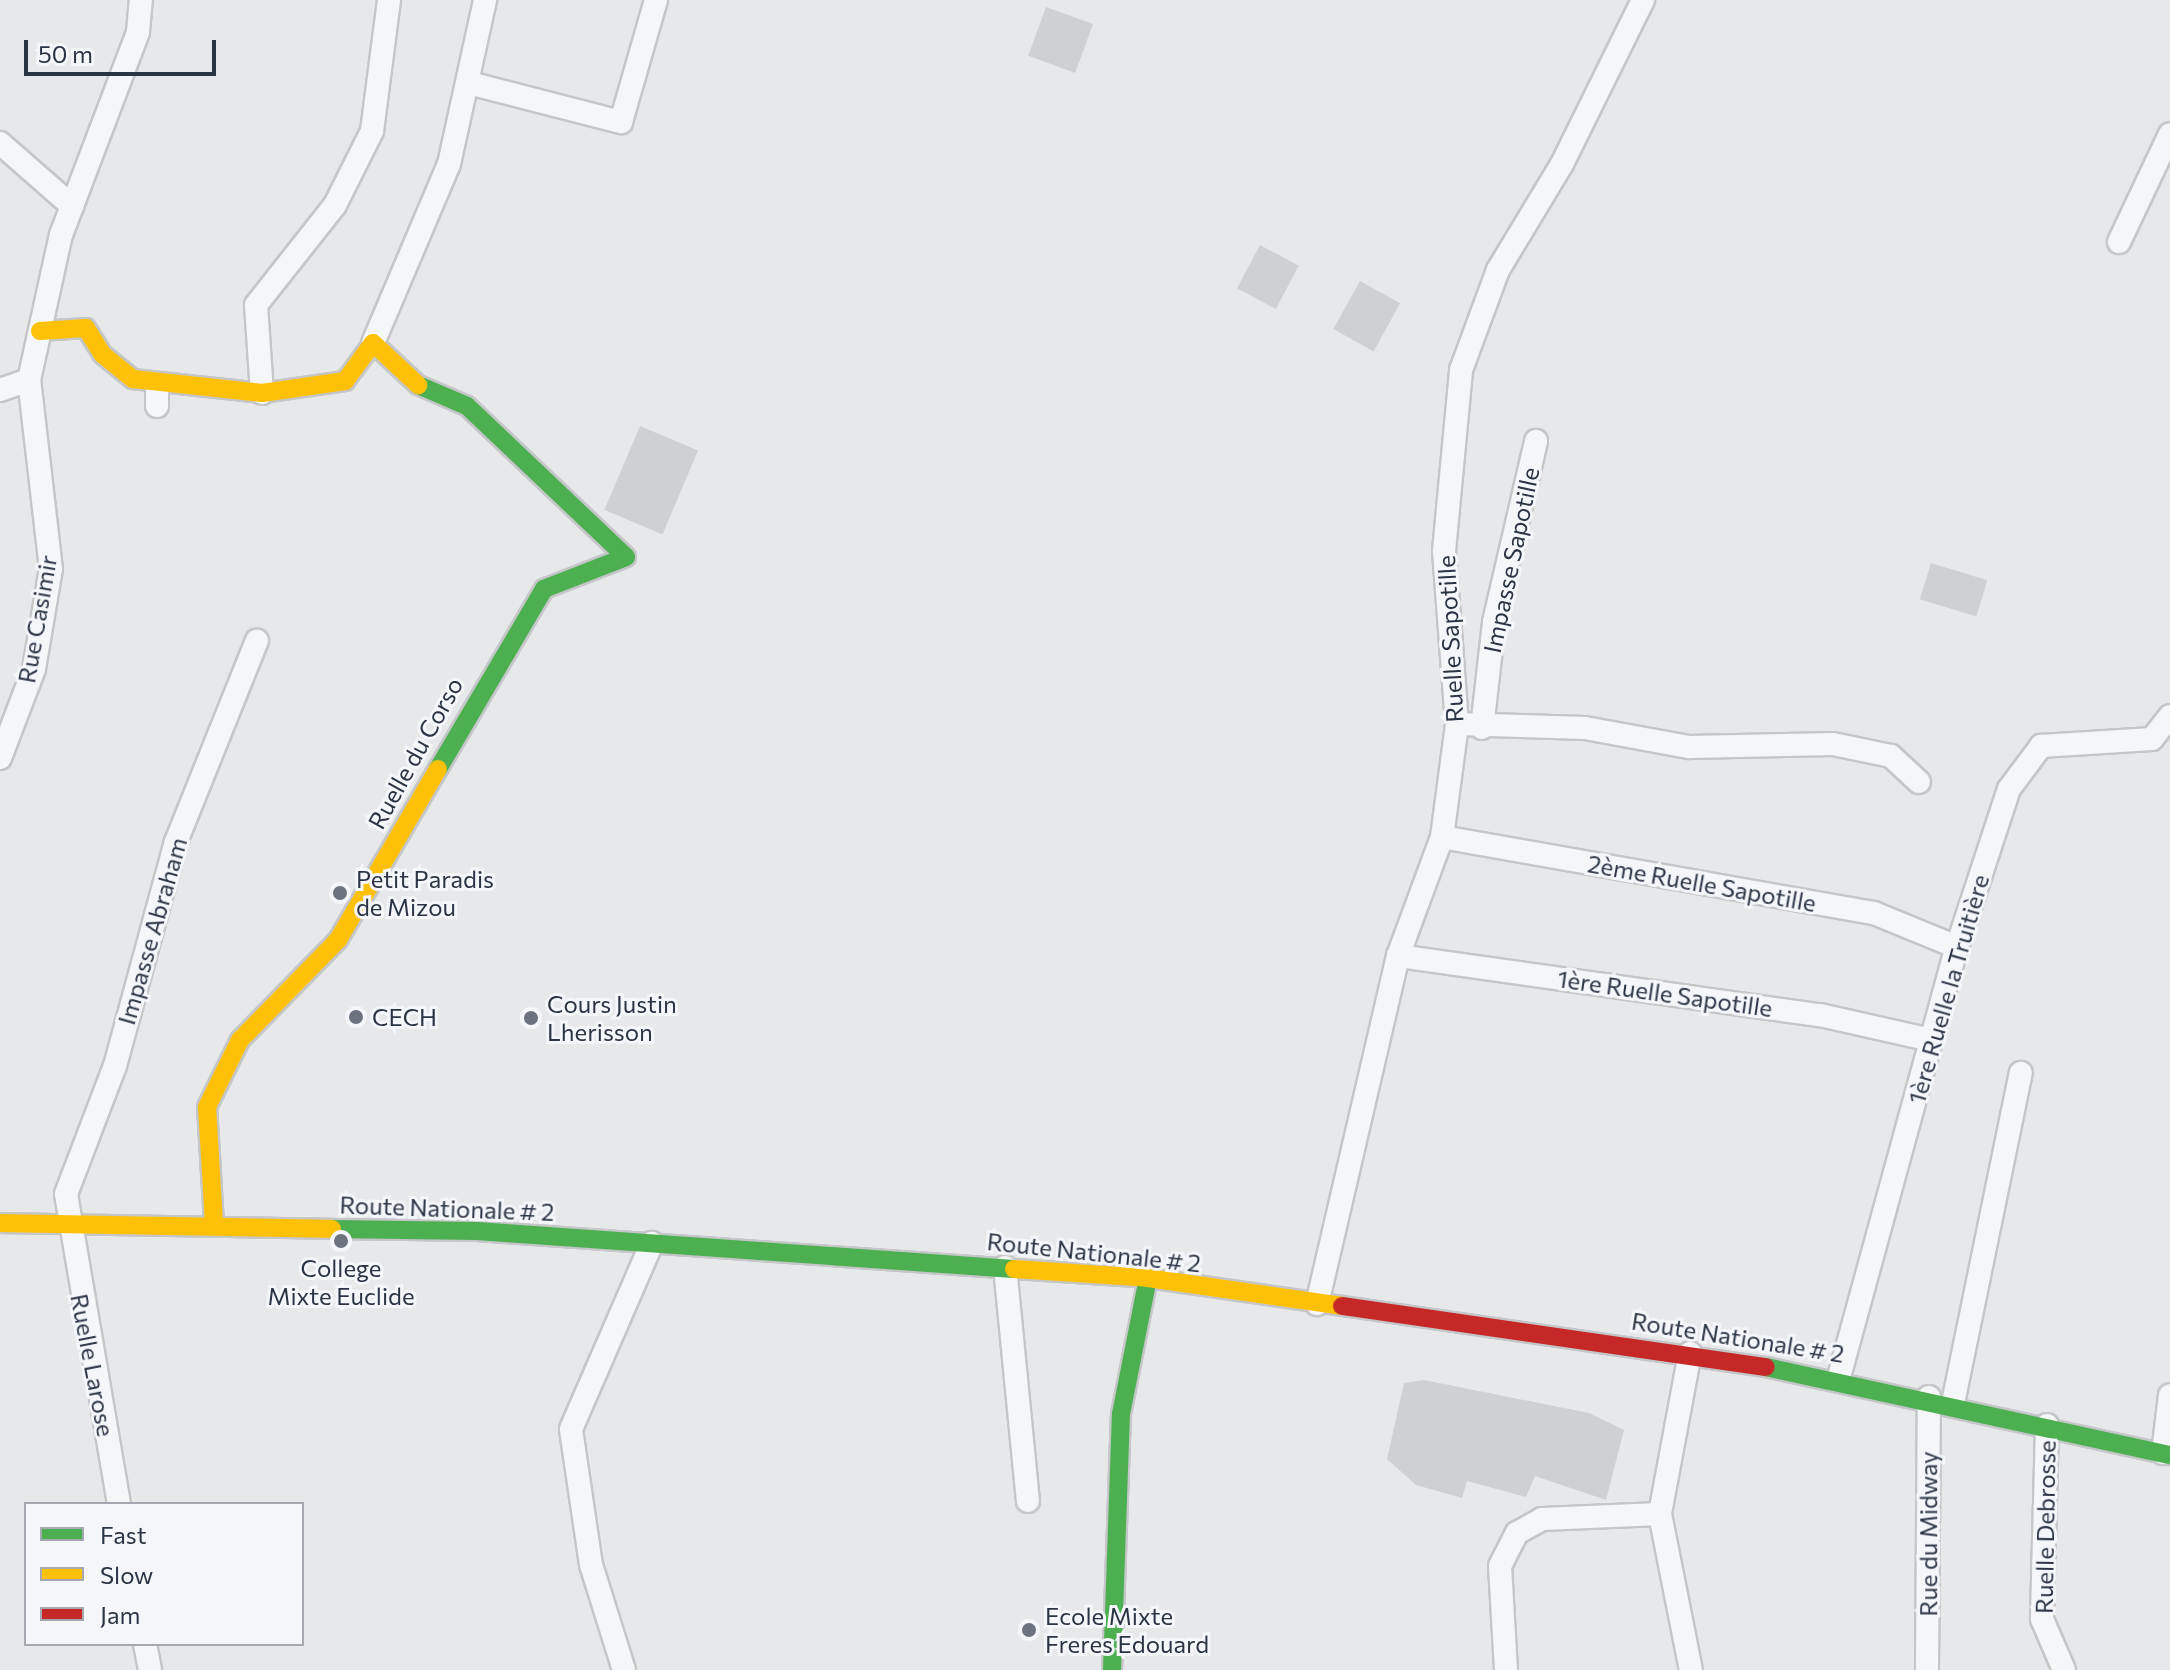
<!DOCTYPE html>
<html>
<head>
<meta charset="utf-8">
<style>
	body { margin:0 }
	#map { position:relative; width:2170px; height:1670px; overflow:hidden; background:#e6e8ea; font-family:Commissioner,sans-serif }
	div>[style] { position:absolute }
	.building>* { inset:0; background:#ced0d3; transform-origin:0 0 }
	.roads { filter:drop-shadow(2px 0 #c4c6c8) drop-shadow(-2px 0 #c4c6c8) drop-shadow(0 2px #c4c6c8) drop-shadow(0 -2px #c4c6c8) }
	.street>* { height:22px; margin:-11px; padding:0 11px; transform-origin:11px; border-radius:11px; background:#f5f6f7 }
	.fast>* { height:18px; margin:-9px; padding:0 9px; transform-origin:9px; border-radius:9px; background:#4caf50 }
	.slow>* { height:18px; margin:-9px; padding:0 9px; transform-origin:9px; border-radius:9px; background:#ffc107 }
	.jam>* { height:18px; margin:-9px; padding:0 9px; transform-origin:9px; border-radius:9px; background:#c62828 }
	.dots>* { width:22px; height:22px; translate:-50% -50%; box-sizing:border-box; border:4px solid #f4f6f9; border-radius:50% }
	span { translate:-50% -50%; white-space:nowrap; text-align:center; line-height:1.15; -webkit-text-stroke:6px #f4f6f9; paint-order:stroke }
	.street-label { font-size:24px; color:#2b3445 }
	.poi-label { font-size:24px; color:#2b3445 }
	.left { translate:0 -50%; text-align:left }
	.legend { position:absolute; left:24px; top:1502px; width:280px; height:144px; box-sizing:border-box; background:#f4f6f9; border:2px solid #a4a8b1; margin:0; padding:10px 14px; list-style:none; font-size:24px; color:#2b3445 }
	.legend li { display:flex; align-items:center; gap:16px; height:40px }
	.legend b { width:40px; border:2px solid #a4a8b1 }
	.scale { position:absolute; left:24px; top:40px; width:192px; height:36px; box-sizing:border-box; border:4px solid #2b3445; border-top:0; padding-left:10px; font-size:24px; line-height:28px; white-space:nowrap; color:#2b3445; -webkit-text-stroke:6px #f4f6f9; paint-order:stroke }
</style>
</head>
<body>
<div id="map">
	<div class="building">
		<i style="left:1046px;top:7px;width:50px;height:52px;rotate:20deg"></i>
		<i style="left:1260px;top:245px;width:44px;height:49px;rotate:28deg"></i>
		<i style="left:1360px;top:281px;width:46px;height:55px;rotate:29deg"></i>
		<i style="left:640px;top:426px;width:63px;height:91px;rotate:23deg"></i>
		<i style="left:1931px;top:563px;width:59px;height:38px;rotate:17deg"></i>
		<i style="clip-path:polygon(1424px 1380px,1589px 1413px,1624px 1430px,1606px 1500px,1535px 1476px,1526px 1497px,1467px 1481px,1462px 1498px,1416px 1485px,1387px 1459px,1404px 1383px)"></i>
	</div>
	<div class="roads">
		<div class="street">
			<i style="left:469px;top:83px;width:157px;rotate:14.4deg"></i>
			<i style="left:621px;top:122px;width:127px;rotate:-74deg"></i>
			<i style="left:0;top:143px;width:96px;rotate:41.2deg"></i>
			<i style="left:2119px;top:242px;width:119px;rotate:-64.7deg"></i>
			<i style="left:373px;top:343px;width:194px;rotate:-67deg"></i>
			<i style="left:449px;top:164px;width:168px;rotate:-77.6deg"></i>
			<i style="left:0;top:390px;width:31px;rotate:-19deg"></i>
			<i style="left:262px;top:393px;width:88px;rotate:-93.9deg"></i>
			<i style="left:256px;top:305px;width:127px;rotate:-51.7deg"></i>
			<i style="left:335px;top:205px;width:83px;rotate:-63.4deg"></i>
			<i style="left:372px;top:131px;width:132px;rotate:-82.6deg"></i>
			<i style="left:157px;top:406px;width:22px;rotate:-90deg"></i>
			<i style="left:1457px;top:724px;width:128px;rotate:1.8deg"></i>
			<i style="left:1585px;top:728px;width:106px;rotate:10.4deg"></i>
			<i style="left:1689px;top:747px;width:144px;rotate:-1.2deg"></i>
			<i style="left:1833px;top:744px;width:59px;rotate:11.7deg"></i>
			<i style="left:1891px;top:756px;width:38px;rotate:43deg"></i>
			<i style="left:1482px;top:728px;width:107px;rotate:-83.5deg"></i>
			<i style="left:1494px;top:622px;width:186px;rotate:-76.9deg"></i>
			<i style="left:0;top:758px;width:95px;rotate:-69.1deg"></i>
			<i style="left:34px;top:669px;width:101px;rotate:-80.4deg"></i>
			<i style="left:51px;top:569px;width:190px;rotate:-96.6deg"></i>
			<i style="left:29px;top:380px;width:148px;rotate:-77.6deg"></i>
			<i style="left:61px;top:235px;width:217px;rotate:-69.2deg"></i>
			<i style="left:138px;top:32px;width:32px;rotate:-85deg"></i>
			<i style="left:1442px;top:837px;width:439px;rotate:10deg"></i>
			<i style="left:1874px;top:913px;width:90px;rotate:22.3deg"></i>
			<i style="left:1398px;top:956px;width:426px;rotate:8deg"></i>
			<i style="left:1820px;top:1015px;width:114px;rotate:12.7deg"></i>
			<i style="left:1005px;top:1267px;width:235px;rotate:84.4deg"></i>
			<i style="left:1317px;top:1304px;width:357px;rotate:-76.9deg"></i>
			<i style="left:1398px;top:956px;width:127px;rotate:-69.7deg"></i>
			<i style="left:1442px;top:837px;width:114px;rotate:-82.4deg"></i>
			<i style="left:1457px;top:724px;width:173px;rotate:-94.3deg"></i>
			<i style="left:1444px;top:551px;width:182px;rotate:-84.6deg"></i>
			<i style="left:1461px;top:370px;width:107px;rotate:-69.7deg"></i>
			<i style="left:1498px;top:270px;width:124px;rotate:-58.9deg"></i>
			<i style="left:1562px;top:164px;width:183px;rotate:-63.7deg"></i>
			<i style="left:1690px;top:1353px;width:164px;rotate:100.6deg"></i>
			<i style="left:1660px;top:1514px;width:159px;rotate:78.8deg"></i>
			<i style="left:1839px;top:1377px;width:446px;rotate:-74.7deg"></i>
			<i style="left:1957px;top:947px;width:166px;rotate:-71.8deg"></i>
			<i style="left:2009px;top:789px;width:54px;rotate:-53.3deg"></i>
			<i style="left:2041px;top:746px;width:111px;rotate:-3.6deg"></i>
			<i style="left:2152px;top:739px;width:29px;rotate:-52deg"></i>
			<i style="left:1953px;top:1403px;width:337px;rotate:-78.4deg"></i>
			<i style="left:2047px;top:1425px;width:194px;rotate:91.5deg"></i>
			<i style="left:2042px;top:1619px;width:56px;rotate:66.7deg"></i>
			<i style="left:2163px;top:1453px;width:58px;rotate:-83.1deg"></i>
			<i style="left:119px;top:1504px;width:314px;rotate:-99.7deg"></i>
			<i style="left:66px;top:1194px;width:137px;rotate:-69.1deg"></i>
			<i style="left:115px;top:1066px;width:232px;rotate:-74.8deg"></i>
			<i style="left:176px;top:842px;width:217px;rotate:-68.1deg"></i>
			<i style="left:145px;top:1644px;width:26px;rotate:79deg"></i>
			<i style="left:624px;top:1670px;width:110px;rotate:-107.4deg"></i>
			<i style="left:591px;top:1565px;width:137px;rotate:-98.4deg"></i>
			<i style="left:571px;top:1429px;width:203px;rotate:-66.5deg"></i>
			<i style="left:1506px;top:1670px;width:104px;rotate:-93.3deg"></i>
			<i style="left:1500px;top:1566px;width:37px;rotate:-63deg"></i>
			<i style="left:1517px;top:1533px;width:29px;rotate:-29deg"></i>
			<i style="left:1542px;top:1519px;width:118px;rotate:-2.4deg"></i>
			<i style="left:1927px;top:1670px;width:273px;rotate:-89.6deg"></i>
		</div>
		<div class="fast">
			<i style="left:418px;top:385px;width:53px;rotate:23.2deg"></i>
			<i style="left:467px;top:406px;width:219px;rotate:43.5deg"></i>
			<i style="left:626px;top:557px;width:88px;rotate:158.7deg"></i>
			<i style="left:544px;top:589px;width:209px;rotate:120.5deg"></i>
			<i style="left:332px;top:1229px;width:145px;rotate:0.8deg"></i>
			<i style="left:477px;top:1231px;width:538px;rotate:4.05deg"></i>
			<i style="left:1766px;top:1367px;width:413px;rotate:12.3deg"></i>
			<i style="left:1112px;top:1670px;width:256px;rotate:-88deg"></i>
			<i style="left:1121px;top:1414px;width:139px;rotate:-78.8deg"></i>
		</div>
		<div class="slow">
			<i style="left:40px;top:331px;width:46px;rotate:-3.7deg"></i>
			<i style="left:86px;top:328px;width:31px;rotate:58deg"></i>
			<i style="left:102px;top:354px;width:40px;rotate:39deg"></i>
			<i style="left:133px;top:379px;width:130px;rotate:6.2deg"></i>
			<i style="left:262px;top:393px;width:84px;rotate:-8.2deg"></i>
			<i style="left:345px;top:381px;width:47px;rotate:-53.6deg"></i>
			<i style="left:373px;top:343px;width:62px;rotate:43deg"></i>
			<i style="left:0;top:1223px;width:332px;rotate:1deg"></i>
			<i style="left:214px;top:1224px;width:117px;rotate:-93.4deg"></i>
			<i style="left:207px;top:1107px;width:75px;rotate:-63.8deg"></i>
			<i style="left:240px;top:1040px;width:140px;rotate:-45.6deg"></i>
			<i style="left:338px;top:940px;width:198px;rotate:-59.7deg"></i>
			<i style="left:1014px;top:1269px;width:134px;rotate:3.8deg"></i>
			<i style="left:1148px;top:1278px;width:196px;rotate:8.2deg"></i>
		</div>
		<div class="jam">
			<i style="left:1342px;top:1306px;width:428px;rotate:8.2deg"></i>
		</div>
	</div>
	<div class="dots">
		<i style="left:340px;top:893px;background:#6c737f"></i>
		<i style="left:356px;top:1017px;background:#6c737f"></i>
		<i style="left:531px;top:1018px;background:#6c737f"></i>
		<i style="left:341px;top:1241px;background:#6c737f"></i>
		<i style="left:1029px;top:1630px;background:#6c737f"></i>
	</div>
	<div class="street-label">
		<span style="left:1511px;top:560px;rotate:-78deg">Impasse Sapotille</span>
		<span style="left:37px;top:619px;rotate:-80deg">Rue Casimir</span>
		<span style="left:1450px;top:639px;rotate:-93deg">Ruelle Sapotille</span>
		<span style="left:415px;top:753px;rotate:-61deg">Ruelle du Corso</span>
		<span style="left:1702px;top:883px;rotate:10deg">2ème Ruelle Sapotille</span>
		<span style="left:152px;top:931px;rotate:-74deg">Impasse Abraham</span>
		<span style="left:1948px;top:989px;rotate:-74deg">1ère Ruelle la Truitière</span>
		<span style="left:1665px;top:993px;rotate:8deg">1ère Ruelle Sapotille</span>
		<span style="left:447px;top:1208px;rotate:2deg">Route Nationale # 2</span>
		<span style="left:1094px;top:1252px;rotate:6deg">Route Nationale # 2</span>
		<span style="left:1738px;top:1337px;rotate:9deg">Route Nationale # 2</span>
		<span style="left:93px;top:1365px;rotate:79deg">Ruelle Larose</span>
		<span style="left:2045px;top:1527px;rotate:-89deg">Ruelle Debrosse</span>
		<span style="left:1928px;top:1534px;rotate:-90deg">Rue du Midway</span>
	</div>
	<div class="poi-label">
		<span class="left" style="left:356px;top:893px">Petit Paradis<br>de Mizou</span>
		<span class="left" style="left:547px;top:1018px">Cours Justin<br>Lherisson</span>
		<span class="left" style="left:372px;top:1017px">CECH</span>
		<span style="left:341px;top:1282px">College<br>Mixte Euclide</span>
		<span class="left" style="left:1045px;top:1630px">Ecole Mixte<br>Freres Edouard</span>
	</div>
	<ul class="legend">
	<li><b style="height:10px;background:#4caf50"></b>Fast</li>
	<li><b style="height:10px;background:#ffc107"></b>Slow</li>
	<li><b style="height:10px;background:#c62828"></b>Jam</li>
	</ul>
	<div class="scale">50 m</div>
</div>
</body>
</html>
